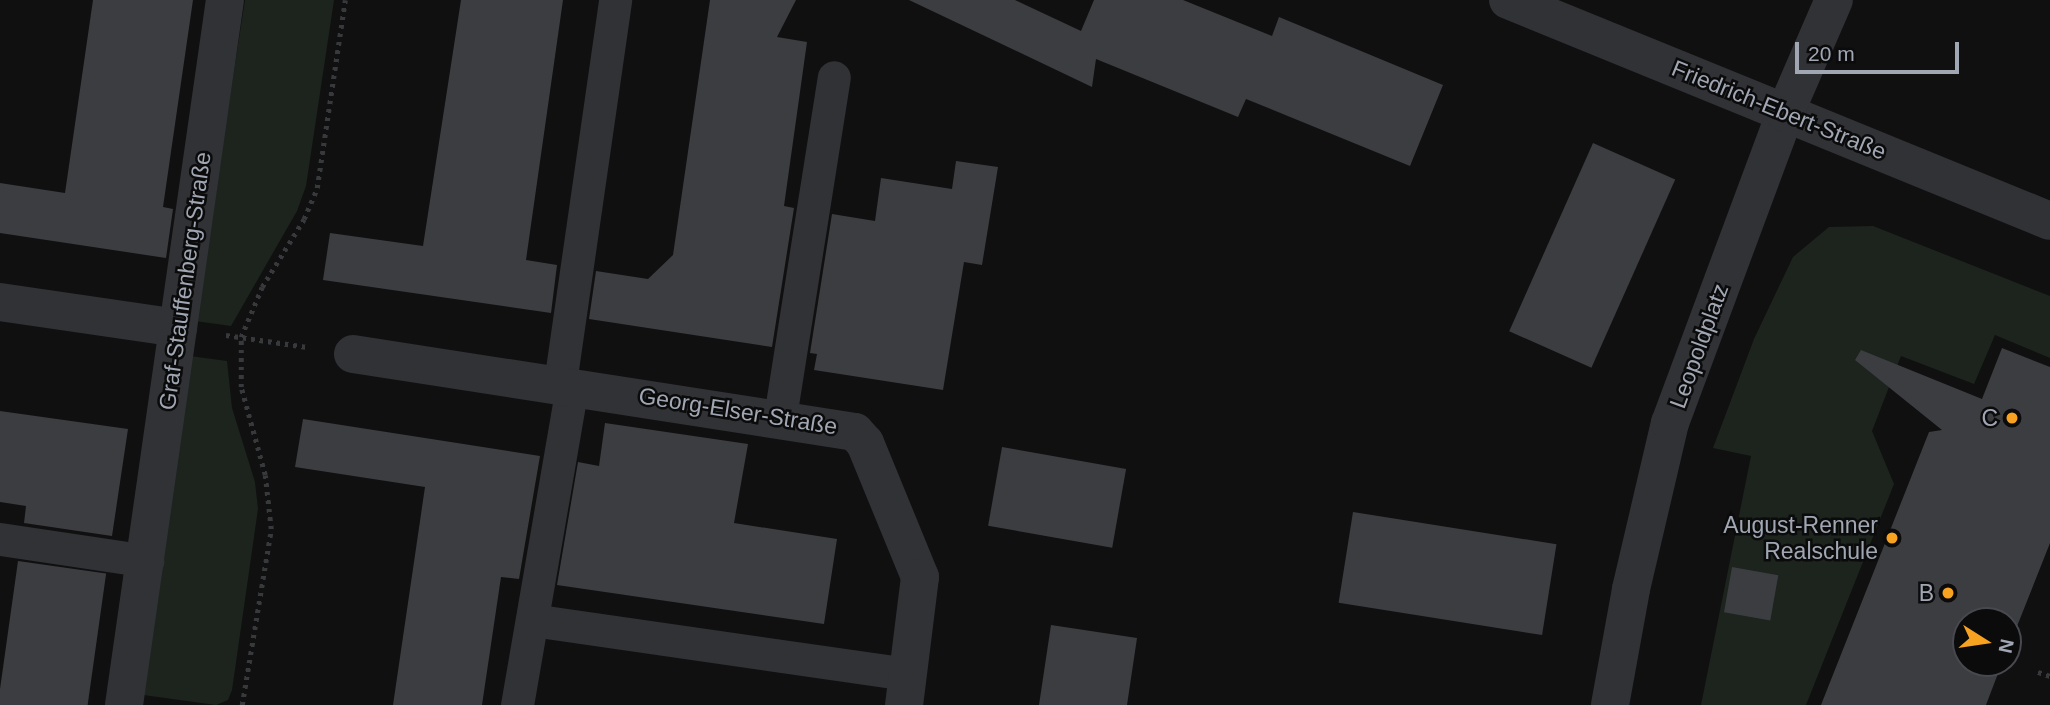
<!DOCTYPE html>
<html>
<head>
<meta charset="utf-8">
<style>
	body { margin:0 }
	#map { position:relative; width:2050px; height:705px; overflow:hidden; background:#101011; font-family:Arial,sans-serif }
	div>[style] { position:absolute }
	.green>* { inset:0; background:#1c241d }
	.building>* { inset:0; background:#3c3d41; transform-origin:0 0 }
	.path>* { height:4.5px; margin-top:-2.25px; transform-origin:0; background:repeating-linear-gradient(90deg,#37393d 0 3.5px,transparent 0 8.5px) }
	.service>* { height:33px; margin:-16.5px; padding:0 16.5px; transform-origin:16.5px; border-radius:16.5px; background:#313236 }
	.minor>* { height:38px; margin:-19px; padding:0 19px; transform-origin:19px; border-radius:19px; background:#313236 }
	.dots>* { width:19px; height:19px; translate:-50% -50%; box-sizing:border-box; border:4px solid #0b0b0c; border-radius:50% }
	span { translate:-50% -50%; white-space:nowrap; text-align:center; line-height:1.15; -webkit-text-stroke:5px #0b0b0c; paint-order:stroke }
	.street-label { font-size:23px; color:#a0a7b3 }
	.poi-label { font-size:23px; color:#a0a7b3 }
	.right { translate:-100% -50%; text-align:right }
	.north { position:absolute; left:1952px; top:607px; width:70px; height:70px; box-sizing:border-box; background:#0b0b0c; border:2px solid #47494f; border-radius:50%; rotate:102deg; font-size:19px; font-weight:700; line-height:28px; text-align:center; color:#a0a7b3 }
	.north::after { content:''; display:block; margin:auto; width:24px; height:32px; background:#f7a221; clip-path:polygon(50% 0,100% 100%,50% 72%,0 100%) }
	.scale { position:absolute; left:1795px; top:42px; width:164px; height:32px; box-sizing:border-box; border:4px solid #a0a7b3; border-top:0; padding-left:9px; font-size:21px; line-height:24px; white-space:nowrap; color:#a0a7b3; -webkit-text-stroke:5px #0b0b0c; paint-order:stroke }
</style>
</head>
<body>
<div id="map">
	<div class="green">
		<i style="clip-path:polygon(245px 0,334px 0,306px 186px,297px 211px,231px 326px,195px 321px)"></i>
		<i style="clip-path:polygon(1873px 226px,2050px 296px,2050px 358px,1995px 335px,1974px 384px,1901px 356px,1872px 431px,1894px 484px,1806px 705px,1701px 705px,1751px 456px,1713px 448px,1754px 339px,1793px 257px,1829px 227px)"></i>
		<i style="clip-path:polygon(190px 356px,227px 361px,232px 408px,255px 482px,258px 509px,232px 690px,228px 700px,216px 705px,136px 694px)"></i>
	</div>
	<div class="building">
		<i style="clip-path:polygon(93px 0,193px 0,163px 207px,173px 209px,166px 258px,0 233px,0 183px,65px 193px)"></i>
		<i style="clip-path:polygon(461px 0,563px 0,526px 260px,557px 265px,551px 313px,323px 280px,330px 233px,423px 246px)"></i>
		<i style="clip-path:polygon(710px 0,796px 0,777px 37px,807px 42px,784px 206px,794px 208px,772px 347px,589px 319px,596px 271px,648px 279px,673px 255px)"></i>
		<i style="clip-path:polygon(909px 0,1015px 0,1081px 31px,1094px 0,1183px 0,1272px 36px,1279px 17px,1443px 85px,1410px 166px,1246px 99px,1238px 117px,1096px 59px,1092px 87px)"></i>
		<i style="left:1593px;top:143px;width:90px;height:206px;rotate:24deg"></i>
		<i style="clip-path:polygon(956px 161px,998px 167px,982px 265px,964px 262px,943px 390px,814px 370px,817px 354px,810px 353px,832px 214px,875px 221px,881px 178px,952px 189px)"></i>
		<i style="clip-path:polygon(2002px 348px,2050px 367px,2050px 543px,2008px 649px,2008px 621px,1966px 621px,1966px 663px,2002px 663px,1986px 705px,1821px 705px,1929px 432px,1942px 430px,1855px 360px,1861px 350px,1982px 399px)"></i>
		<i style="clip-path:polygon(0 411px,128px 429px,112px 536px,24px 523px,26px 506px,0 502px)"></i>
		<i style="clip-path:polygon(303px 419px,540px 456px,519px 579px,501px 577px,482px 705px,393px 705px,425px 487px,295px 467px)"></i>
		<i style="clip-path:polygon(605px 423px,748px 444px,734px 523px,837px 539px,824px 624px,557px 585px,578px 462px,599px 466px)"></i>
		<i style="left:1002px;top:447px;width:126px;height:80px;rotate:10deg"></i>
		<i style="left:1353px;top:512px;width:206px;height:92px;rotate:9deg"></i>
		<i style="left:18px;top:561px;width:89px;height:145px;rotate:8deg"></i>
		<i style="left:1732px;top:567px;width:47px;height:46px;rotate:10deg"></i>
		<i style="clip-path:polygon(1051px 625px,1137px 638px,1127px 705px,1039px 705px)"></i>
	</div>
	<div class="path">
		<i style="left:226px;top:335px;width:82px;rotate:8.4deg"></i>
		<i style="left:2038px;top:672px;width:13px;rotate:18deg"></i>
		<i style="left:242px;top:705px;width:178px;rotate:-80.6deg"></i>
		<i style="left:271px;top:529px;width:54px;rotate:-96.3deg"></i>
		<i style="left:265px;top:475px;width:91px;rotate:-105.3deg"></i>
		<i style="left:241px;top:387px;width:50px;rotate:-90deg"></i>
		<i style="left:241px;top:337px;width:54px;rotate:-67.2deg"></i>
		<i style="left:262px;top:287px;width:80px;rotate:-58.3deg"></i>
		<i style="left:304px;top:219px;width:34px;rotate:-67deg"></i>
		<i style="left:317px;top:188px;width:190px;rotate:-81.5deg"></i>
	</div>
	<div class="service">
		<i style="left:560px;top:383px;width:387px;rotate:-81.8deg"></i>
		<i style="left:780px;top:417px;width:344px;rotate:-81deg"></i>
		<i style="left:0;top:539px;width:149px;rotate:8.5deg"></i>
		<i style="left:532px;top:620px;width:380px;rotate:8.2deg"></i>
		<i style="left:517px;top:705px;width:325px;rotate:-80.2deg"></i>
	</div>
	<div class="minor">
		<i style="left:1508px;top:0;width:585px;rotate:22.18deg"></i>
		<i style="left:0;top:302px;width:180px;rotate:8.3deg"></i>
		<i style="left:353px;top:354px;width:508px;rotate:8.83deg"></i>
		<i style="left:855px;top:432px;width:15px;rotate:48deg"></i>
		<i style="left:865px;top:443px;width:145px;rotate:67.7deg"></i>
		<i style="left:920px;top:577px;width:129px;rotate:97.1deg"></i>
		<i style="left:124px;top:705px;width:712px;rotate:-81.85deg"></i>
		<i style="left:1610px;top:705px;width:118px;rotate:-79.7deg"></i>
		<i style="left:1631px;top:589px;width:171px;rotate:-76.8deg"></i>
		<i style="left:1670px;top:423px;width:331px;rotate:-69.6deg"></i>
		<i style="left:1785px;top:113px;width:123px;rotate:-66.6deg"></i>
	</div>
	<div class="dots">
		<i style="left:2012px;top:418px;background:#f7a221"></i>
		<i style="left:1892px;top:538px;background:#f7a221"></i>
		<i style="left:1948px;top:593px;background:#f7a221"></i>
	</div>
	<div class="street-label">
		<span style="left:1779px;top:110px;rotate:22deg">Friedrich-Ebert-Straße</span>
		<span style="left:185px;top:281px;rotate:-82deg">Graf-Stauffenberg-Straße</span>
		<span style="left:1699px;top:346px;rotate:-70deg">Leopoldplatz</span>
		<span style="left:738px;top:411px;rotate:9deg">Georg-Elser-Straße</span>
	</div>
	<div class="poi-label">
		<span class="right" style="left:1998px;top:418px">C</span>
		<span class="right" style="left:1878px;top:538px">August-Renner<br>Realschule</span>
		<span class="right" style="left:1934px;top:593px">B</span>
	</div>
	<div class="north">N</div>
	<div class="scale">20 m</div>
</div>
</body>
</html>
